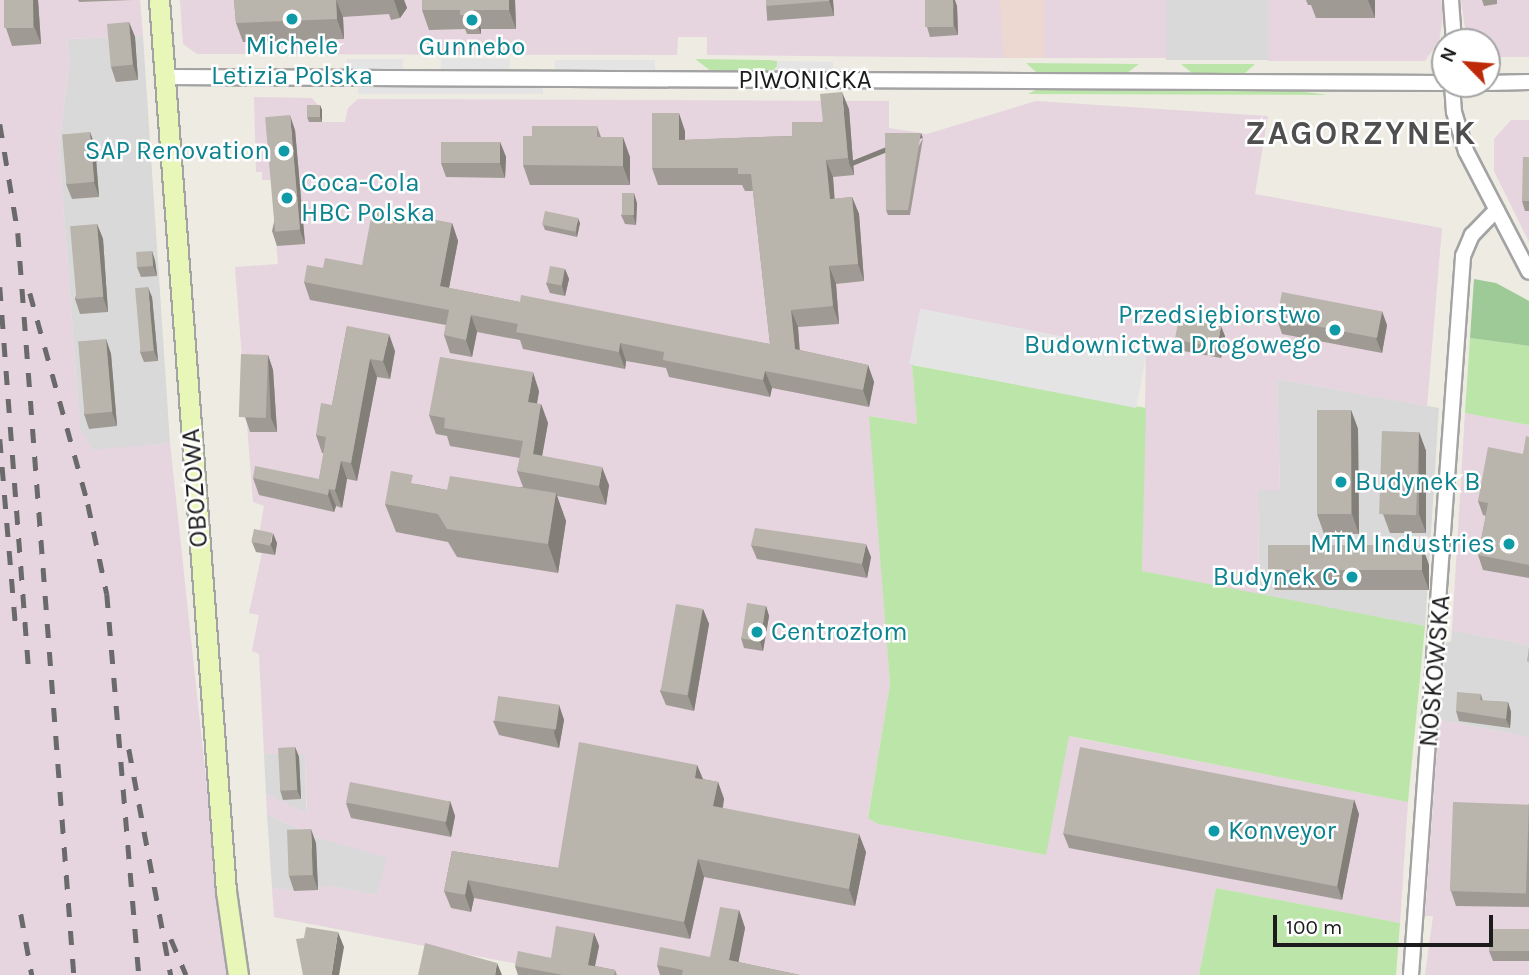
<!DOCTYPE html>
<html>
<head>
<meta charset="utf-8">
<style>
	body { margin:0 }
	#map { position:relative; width:1529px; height:975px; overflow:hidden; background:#edebe2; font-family:Karla,sans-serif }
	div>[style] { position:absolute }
	.residential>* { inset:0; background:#dad9d9; transform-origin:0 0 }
	.commercial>* { inset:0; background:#edd7d1; transform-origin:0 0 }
	.industrial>* { inset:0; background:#e6d4df; transform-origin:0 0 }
	.grass>* { inset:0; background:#bce5a9 }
	.forest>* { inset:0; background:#9eca98 }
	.parking>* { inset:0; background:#e4e4e4; transform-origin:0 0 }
	.roads { filter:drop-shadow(2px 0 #a3a3a3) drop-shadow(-2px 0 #a3a3a3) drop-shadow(0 2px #a3a3a3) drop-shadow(0 -2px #a3a3a3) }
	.street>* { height:14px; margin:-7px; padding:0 7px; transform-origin:7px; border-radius:7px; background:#fff }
	.secondary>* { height:19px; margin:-9.5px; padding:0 9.5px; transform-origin:9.5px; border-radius:9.5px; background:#e8f6b7 }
	.rail>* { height:4.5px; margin-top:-2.25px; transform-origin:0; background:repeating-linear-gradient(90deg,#6a6a6a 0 14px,transparent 0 28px) }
	.wall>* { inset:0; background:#9f9b94; transform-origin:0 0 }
	.shaded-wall>* { inset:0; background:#827e78; transform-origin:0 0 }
	.building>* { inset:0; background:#b9b4ac; transform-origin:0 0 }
	.dots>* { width:19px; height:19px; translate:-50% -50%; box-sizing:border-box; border:4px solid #fff; border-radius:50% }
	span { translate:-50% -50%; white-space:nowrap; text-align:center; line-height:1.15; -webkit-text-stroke:5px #fff; paint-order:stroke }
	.culture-label { font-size:26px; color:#0d838f }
	.right { translate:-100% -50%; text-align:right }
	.left { translate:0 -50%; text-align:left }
	.street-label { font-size:26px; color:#1c1c1c }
	.district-label { font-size:33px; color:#4f4f4f; font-weight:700; letter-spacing:2px }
	.north { position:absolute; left:1431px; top:28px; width:70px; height:70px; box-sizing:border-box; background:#fff; border:2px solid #a4a4a4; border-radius:50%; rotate:295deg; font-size:19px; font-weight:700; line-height:28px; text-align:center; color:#1c1c1c }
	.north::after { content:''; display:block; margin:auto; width:24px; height:32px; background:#be2909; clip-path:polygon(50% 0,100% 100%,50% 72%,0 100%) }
	.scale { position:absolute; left:1273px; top:915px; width:220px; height:32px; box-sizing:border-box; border:4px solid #1c1c1c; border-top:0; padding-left:9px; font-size:21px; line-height:24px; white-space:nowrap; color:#1c1c1c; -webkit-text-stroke:5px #fff; paint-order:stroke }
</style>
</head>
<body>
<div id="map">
	<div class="residential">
		<i style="left:1166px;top:0;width:102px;height:60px"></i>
		<i style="clip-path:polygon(143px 36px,170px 443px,93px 451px,80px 430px,59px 148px,69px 65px,67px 39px)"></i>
		<i style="clip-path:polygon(1277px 379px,1439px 408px,1425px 626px,1259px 595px,1258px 488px,1280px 490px)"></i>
		<i style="clip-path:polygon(1452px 630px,1529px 645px,1529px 737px,1439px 720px,1446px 643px,1451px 641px)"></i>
		<i style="clip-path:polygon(305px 753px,306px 800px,307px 814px,266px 794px,264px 754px)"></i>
		<i style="clip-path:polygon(267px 814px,316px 837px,388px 857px,377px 895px,331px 886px,294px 891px,272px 888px)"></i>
	</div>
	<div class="commercial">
		<i style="left:1000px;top:0;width:44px;height:58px"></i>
	</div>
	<div class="industrial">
		<i style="clip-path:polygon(0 0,140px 0,143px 36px,67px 39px,69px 65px,59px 148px,80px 429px,93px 450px,170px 443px,227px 975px,0 975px)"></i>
		<i style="clip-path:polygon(180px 0,1000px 0,1004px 58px,707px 55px,707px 37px,678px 37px,677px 55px,197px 54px,183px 44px)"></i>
		<i style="left:1044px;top:0;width:122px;height:58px"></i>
		<i style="clip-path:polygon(1268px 0,1441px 0,1443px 17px,1439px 41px,1425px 61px,1268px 61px)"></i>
		<i style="clip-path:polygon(1461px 0,1529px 0,1529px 57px,1489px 57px,1487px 42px,1467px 42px)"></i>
		<i style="clip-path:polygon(254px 97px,312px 98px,322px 110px,322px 122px,345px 122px,348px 108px,358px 99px,889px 101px,889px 128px,927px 134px,1036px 101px,1268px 116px,1255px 194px,1442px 228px,1427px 406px,1277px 379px,1280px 491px,1258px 489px,1259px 595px,1142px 571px,1146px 353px,921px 309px,925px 365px,912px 365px,917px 424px,870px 416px,890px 684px,868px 817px,878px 824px,1045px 855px,1068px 736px,1408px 802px,1400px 923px,1216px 888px,1199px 975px,575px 975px,274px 917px,272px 888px,294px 891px,331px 886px,377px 895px,387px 858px,316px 837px,267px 814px,266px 794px,307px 814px,305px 754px,264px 754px,259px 654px,252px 651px,259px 615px,249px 613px,262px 553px,256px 552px,264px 506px,253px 502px,235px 267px,278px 264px,271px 180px,262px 180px,262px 172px,256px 172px)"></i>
		<i style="clip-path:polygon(1511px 120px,1529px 120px,1529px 242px,1494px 171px,1494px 139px)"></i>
		<i style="clip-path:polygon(1465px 413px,1529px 425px,1529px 645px,1452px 630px)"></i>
		<i style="clip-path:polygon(1439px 720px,1529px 737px,1529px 975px,1425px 975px,1433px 916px,1425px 916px)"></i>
	</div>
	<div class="grass">
		<i style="clip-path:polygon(695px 59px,769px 60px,777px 61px,777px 66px,773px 71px,711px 71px)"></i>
		<i style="clip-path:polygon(1026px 63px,1139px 64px,1127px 73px,1037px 73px)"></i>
		<i style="clip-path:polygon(1181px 64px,1255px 64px,1245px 73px,1193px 74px)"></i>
		<i style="clip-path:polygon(1038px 89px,1291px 90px,1328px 95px,1028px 94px)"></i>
		<i style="clip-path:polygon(1470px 338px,1529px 346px,1529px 425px,1465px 413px)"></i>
		<i style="clip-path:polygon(912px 365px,1146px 408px,1142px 571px,1425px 626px,1408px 802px,1069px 736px,1046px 855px,878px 824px,868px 818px,890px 684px,869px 416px,917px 424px)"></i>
		<i style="clip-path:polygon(1216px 888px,1400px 923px,1396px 975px,1199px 975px)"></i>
	</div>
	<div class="forest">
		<i style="clip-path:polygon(1474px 279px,1496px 283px,1529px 301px,1529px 346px,1470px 338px)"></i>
	</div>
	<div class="parking">
		<i style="left:441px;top:58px;width:69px;height:12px;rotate:1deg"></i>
		<i style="left:347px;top:59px;width:56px;height:10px"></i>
		<i style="left:555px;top:60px;width:100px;height:11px"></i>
		<i style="left:777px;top:61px;width:56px;height:10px;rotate:1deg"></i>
		<i style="left:358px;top:85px;width:185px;height:9px"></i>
		<i style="left:920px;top:309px;width:231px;height:56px;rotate:11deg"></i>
	</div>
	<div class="roads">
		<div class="street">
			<i style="left:1451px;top:0;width:42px;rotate:85.9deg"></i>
			<i style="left:165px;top:77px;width:1280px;rotate:0.27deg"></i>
			<i style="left:1487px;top:83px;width:42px;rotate:-1.4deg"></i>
			<i style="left:1452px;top:84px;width:28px;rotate:86deg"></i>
			<i style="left:1454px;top:112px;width:41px;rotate:72.9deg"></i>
			<i style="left:1466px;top:151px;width:136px;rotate:62.5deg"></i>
			<i style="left:1411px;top:975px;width:721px;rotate:-85.86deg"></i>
			<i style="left:1463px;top:256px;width:23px;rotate:-67deg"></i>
			<i style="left:1472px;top:235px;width:35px;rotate:-46deg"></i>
		</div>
		<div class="secondary">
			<i style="left:159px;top:0;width:894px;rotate:85.7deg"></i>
			<i style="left:226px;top:891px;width:85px;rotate:81.9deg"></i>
		</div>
	</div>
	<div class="rail">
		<i style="left:0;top:124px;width:110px;rotate:80.6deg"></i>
		<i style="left:18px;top:233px;width:744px;rotate:85.68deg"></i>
		<i style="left:0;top:287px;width:390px;rotate:85.7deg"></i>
		<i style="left:30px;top:293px;width:219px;rotate:74.6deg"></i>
		<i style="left:88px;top:504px;width:92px;rotate:78.1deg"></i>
		<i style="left:107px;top:594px;width:382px;rotate:85.2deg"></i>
		<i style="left:0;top:439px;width:193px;rotate:85.2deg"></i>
		<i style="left:129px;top:749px;width:230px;rotate:79.5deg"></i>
		<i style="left:21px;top:914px;width:62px;rotate:79.8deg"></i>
		<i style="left:171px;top:939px;width:39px;rotate:67deg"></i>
	</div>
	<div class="wall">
		<i style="clip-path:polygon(38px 0,41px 44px,12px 46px,6px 28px)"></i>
		<i style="clip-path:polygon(78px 0,132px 0,79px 2px)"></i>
		<i style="clip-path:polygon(234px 0,404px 0,407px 8px,400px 18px,391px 20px,389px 14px,343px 17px,344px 39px,243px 42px,236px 23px)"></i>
		<i style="clip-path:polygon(422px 0,515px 0,516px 29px,481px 29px,481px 34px,467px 34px,465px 29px,429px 30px,422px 10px)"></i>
		<i style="left:833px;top:0;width:16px;height:67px;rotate:86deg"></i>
		<i style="clip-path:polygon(1306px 0,1375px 0,1375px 18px,1316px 18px,1311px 5px,1308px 5px)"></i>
		<i style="clip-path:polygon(1482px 0,1497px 0,1497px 4px,1484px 6px)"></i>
		<i style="clip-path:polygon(957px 6px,958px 35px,930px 37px,927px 27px)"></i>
		<i style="clip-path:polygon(129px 22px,135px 37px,138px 80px,116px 82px,111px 67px)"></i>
		<i style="clip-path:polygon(320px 105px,322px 110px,322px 122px,309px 122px,307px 117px)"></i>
		<i style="clip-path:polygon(849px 109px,854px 175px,833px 177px,834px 199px,852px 197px,859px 214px,864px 281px,836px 284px,839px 324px,798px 327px,799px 350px,868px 365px,874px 382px,869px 407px,772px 388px,770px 397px,669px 377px,666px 368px,626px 361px,625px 369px,523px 349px,520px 340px,477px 332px,472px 357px,450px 353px,444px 335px,446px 325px,310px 300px,304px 282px,323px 268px,362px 265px,452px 223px,458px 241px,449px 288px,520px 302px,770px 344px,753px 191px,745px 191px,742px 185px,658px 185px,652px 168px,685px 131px,685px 140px,792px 136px)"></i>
		<i style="clip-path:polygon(597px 126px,601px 137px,630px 157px,630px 185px,530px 185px,523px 165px,532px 136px)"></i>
		<i style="clip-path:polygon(295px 130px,305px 244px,277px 246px,272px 231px)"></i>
		<i style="clip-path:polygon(90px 132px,95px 146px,99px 197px,72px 199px,66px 184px)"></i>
		<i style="clip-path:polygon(923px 138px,910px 215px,888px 215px,886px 210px)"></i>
		<i style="clip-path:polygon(500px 142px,506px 157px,505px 178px,446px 177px,441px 163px)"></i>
		<i style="clip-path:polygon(1529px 157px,1529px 211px,1525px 211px,1522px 201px)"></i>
		<i style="clip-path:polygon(637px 203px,636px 225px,625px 224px,621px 215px)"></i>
		<i style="clip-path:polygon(580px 223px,577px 237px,545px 230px,543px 225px)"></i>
		<i style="clip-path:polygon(97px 224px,103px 239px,108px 312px,80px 314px,75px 299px)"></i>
		<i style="clip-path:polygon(152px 251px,155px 261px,157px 276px,141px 277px,137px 267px)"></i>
		<i style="clip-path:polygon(565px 269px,569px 279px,565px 296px,550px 293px,546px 283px)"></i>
		<i style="clip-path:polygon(152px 297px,158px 361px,144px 362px,140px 352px)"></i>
		<i style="clip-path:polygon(1277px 319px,1387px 325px,1382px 353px,1282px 334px)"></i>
		<i style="clip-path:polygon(347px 326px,395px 351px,390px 379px,377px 377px,357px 481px,347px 479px,342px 508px,336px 506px,334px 512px,259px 495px,253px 478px,319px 479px,324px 453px,322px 453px,316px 435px,332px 405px)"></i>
		<i style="clip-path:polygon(1225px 336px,1221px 358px,1178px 350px,1175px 340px)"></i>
		<i style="clip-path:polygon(106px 339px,111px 354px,117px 426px,89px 429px,84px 414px)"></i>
		<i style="clip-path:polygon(268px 355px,273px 370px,277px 432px,250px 432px,245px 417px)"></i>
		<i style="clip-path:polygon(539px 391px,537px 404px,541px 404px,548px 423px,542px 456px,609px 485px,606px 505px,557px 496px,566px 521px,558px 573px,457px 557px,448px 542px,396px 532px,385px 504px,416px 484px,447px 490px,523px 487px,517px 471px,520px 458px,450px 446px,447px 436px,436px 434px,429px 415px)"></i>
		<i style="clip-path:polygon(1351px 410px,1358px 429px,1359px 534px,1324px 534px,1317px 514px)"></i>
		<i style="clip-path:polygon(1419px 432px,1426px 451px,1426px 533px,1390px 533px,1383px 514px)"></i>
		<i style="clip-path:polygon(1529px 437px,1529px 578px,1483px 570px,1478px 555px,1486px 516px,1483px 515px,1478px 501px,1523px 454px)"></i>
		<i style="clip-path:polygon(252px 542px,277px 543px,275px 555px,256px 552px)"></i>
		<i style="clip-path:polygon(751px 545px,871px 557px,867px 578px,757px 559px)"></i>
		<i style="clip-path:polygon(1422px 546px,1429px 565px,1429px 590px,1275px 590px,1268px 570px)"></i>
		<i style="clip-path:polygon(766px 606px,769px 616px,763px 651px,744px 648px,741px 638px)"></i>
		<i style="clip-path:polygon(703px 609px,709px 624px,694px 711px,666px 705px,660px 691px)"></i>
		<i style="clip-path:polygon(1481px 694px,1483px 701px,1508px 702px,1511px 712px,1510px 728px,1459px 721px,1456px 711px)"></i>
		<i style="clip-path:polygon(559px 705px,564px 720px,559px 748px,499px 735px,493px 721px)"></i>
		<i style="clip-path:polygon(295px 747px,299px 757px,301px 799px,283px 800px,280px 790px)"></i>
		<i style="clip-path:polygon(697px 765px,703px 779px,718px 782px,724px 799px,723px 808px,866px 852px,855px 906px,704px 877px,690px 939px,474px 898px,471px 912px,451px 908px,444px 891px,452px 851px,558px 868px)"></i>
		<i style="clip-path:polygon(450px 801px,455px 816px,451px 837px,351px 818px,346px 803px)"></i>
		<i style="clip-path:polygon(1529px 804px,1529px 907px,1456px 906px,1451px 891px)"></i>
		<i style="clip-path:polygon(1359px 814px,1342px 900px,1069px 848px,1063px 833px)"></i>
		<i style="clip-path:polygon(316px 843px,318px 890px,294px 891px,289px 876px)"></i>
		<i style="clip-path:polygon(739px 910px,745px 928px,738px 962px,800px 975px,660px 975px,657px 965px,710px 957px)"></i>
		<i style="clip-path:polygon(1529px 929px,1529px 961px,1493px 961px,1489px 951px)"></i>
		<i style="clip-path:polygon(594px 933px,599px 946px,595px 966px,615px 970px,617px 975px,518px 975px,515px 966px,551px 958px)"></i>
	</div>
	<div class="shaded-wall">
		<i style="clip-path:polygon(33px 0,38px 0,41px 44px,34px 26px)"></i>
		<i style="clip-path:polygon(336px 0,343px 17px,344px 39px,337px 19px)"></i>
		<i style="clip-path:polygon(394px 0,404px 0,407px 8px,400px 18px)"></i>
		<i style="clip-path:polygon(509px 0,515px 0,516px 29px,509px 10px)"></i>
		<i style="clip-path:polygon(829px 0,833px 0,834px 16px)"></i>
		<i style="clip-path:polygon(953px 0,955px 0,957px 6px,958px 35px,954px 25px)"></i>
		<i style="clip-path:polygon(1368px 0,1375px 0,1375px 18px)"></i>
		<i style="clip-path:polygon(474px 10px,481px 29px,481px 34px,473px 15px)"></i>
		<i style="clip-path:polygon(129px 22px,135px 37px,138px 80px,133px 65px)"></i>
		<i style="clip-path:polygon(842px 92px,849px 109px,854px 175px,848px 158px)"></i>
		<i style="clip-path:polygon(320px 105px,322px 110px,322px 122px,320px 117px)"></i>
		<i style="clip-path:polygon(679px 113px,685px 131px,685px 158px,679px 140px)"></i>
		<i style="clip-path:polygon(290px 115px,295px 130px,305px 244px,300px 230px)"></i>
		<i style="clip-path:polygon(90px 132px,95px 146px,99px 197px,94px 182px)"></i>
		<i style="left:921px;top:133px;width:5px;height:78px;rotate:68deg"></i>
		<i style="clip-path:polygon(623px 137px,630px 157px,630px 185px,623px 166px)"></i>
		<i style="clip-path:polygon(500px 142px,506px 157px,505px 178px,500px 163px)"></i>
		<i style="clip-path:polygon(826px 160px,833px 177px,836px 217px,830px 199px)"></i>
		<i style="clip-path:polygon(634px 193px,637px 203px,636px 225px,633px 215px)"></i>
		<i style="clip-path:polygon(852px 197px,859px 214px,864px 281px,858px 264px)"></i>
		<i style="clip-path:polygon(578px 218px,580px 223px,577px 237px,576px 232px)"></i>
		<i style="clip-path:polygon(452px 223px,458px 241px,446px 303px,440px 286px)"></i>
		<i style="clip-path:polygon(97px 224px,103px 239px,108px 312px,103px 297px)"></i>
		<i style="clip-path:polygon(152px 251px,155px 261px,157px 276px,153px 266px)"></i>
		<i style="clip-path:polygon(829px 266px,836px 284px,839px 324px,833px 306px)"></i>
		<i style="clip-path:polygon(565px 269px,569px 279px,565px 296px,562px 286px)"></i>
		<i style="clip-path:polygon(148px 287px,152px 297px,158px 361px,154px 351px)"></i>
		<i style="clip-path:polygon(791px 310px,798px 327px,801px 366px,795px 349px)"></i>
		<i style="clip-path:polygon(1382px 311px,1387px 325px,1382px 353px,1376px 338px)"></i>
		<i style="clip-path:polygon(471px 315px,477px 332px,472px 357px,466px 340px)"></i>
		<i style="clip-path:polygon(1221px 326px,1225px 336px,1221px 358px,1217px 348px)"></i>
		<i style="clip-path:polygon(389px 334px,395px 351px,390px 379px,383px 361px)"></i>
		<i style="clip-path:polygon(106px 339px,111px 354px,117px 426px,112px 412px)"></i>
		<i style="clip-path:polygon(620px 343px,626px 361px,625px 369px,619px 352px)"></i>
		<i style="clip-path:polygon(268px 355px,273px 370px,277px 432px,271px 418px)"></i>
		<i style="clip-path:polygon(370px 359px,377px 377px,357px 481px,351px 463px)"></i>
		<i style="clip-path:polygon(868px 365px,874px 382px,869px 407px,863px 390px)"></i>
		<i style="clip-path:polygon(765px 371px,772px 388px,770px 397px,763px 380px)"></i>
		<i style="clip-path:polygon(533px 372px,539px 391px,534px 421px,528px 402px)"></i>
		<i style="clip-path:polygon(541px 404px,548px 423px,539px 473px,533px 454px)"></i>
		<i style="clip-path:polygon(1351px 410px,1358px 429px,1359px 534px,1352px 514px)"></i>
		<i style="clip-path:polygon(1419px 432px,1426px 451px,1426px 533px,1419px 514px)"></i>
		<i style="clip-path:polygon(341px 461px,347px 479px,342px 508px,335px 490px)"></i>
		<i style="clip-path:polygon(602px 467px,609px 485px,606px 505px,599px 486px)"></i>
		<i style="clip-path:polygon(329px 489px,336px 506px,334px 512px,328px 495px)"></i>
		<i style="clip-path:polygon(556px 493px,566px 521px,558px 573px,548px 544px)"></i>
		<i style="clip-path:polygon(273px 533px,277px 543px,275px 555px,271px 545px)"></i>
		<i style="clip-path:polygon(866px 544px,871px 557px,867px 578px,862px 564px)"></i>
		<i style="clip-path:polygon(1422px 546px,1429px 565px,1429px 590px,1422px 571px)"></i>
		<i style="clip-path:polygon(766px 606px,769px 616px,763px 651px,760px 641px)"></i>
		<i style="clip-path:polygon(703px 609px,709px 624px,694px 711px,688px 696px)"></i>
		<i style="clip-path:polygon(1508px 702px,1511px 712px,1510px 728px,1506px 719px)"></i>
		<i style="clip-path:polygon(559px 705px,564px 720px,559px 748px,554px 733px)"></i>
		<i style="clip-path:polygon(295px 747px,299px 757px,301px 799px,297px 790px)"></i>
		<i style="clip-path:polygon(697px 765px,704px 782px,695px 778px)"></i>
		<i style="clip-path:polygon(718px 782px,724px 799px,719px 824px,713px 806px)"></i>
		<i style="clip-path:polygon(1354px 799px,1359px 814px,1342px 900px,1337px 885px)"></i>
		<i style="clip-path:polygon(450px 801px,455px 816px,451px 837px,445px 822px)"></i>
		<i style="clip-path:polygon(311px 829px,316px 843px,318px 890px,313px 875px)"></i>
		<i style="clip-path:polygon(859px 834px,866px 852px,855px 906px,849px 889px)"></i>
		<i style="clip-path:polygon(698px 859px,704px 877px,690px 939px,684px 922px)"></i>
		<i style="clip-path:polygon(468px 880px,474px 898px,471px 912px,465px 895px)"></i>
		<i style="clip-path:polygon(739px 910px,745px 928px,736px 975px,729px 960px)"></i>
		<i style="clip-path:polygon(338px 932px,344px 947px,339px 975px,332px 975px,332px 972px)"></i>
		<i style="clip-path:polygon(594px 933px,599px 946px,593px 975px,588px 965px)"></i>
		<i style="clip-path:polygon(497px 963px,502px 975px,495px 975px)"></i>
	</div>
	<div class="building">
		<i style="left:4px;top:0;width:29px;height:28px"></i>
		<i style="clip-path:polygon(234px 0,336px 0,337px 19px,236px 23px)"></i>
		<i style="clip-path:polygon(422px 0,509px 0,509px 10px,474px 10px,473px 15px,460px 15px,460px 10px,422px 10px)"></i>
		<i style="clip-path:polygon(766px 0,829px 0,829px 1px,766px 6px)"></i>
		<i style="left:925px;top:0;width:28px;height:27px"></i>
		<i style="left:129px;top:22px;width:43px;height:22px;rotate:85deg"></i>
		<i style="clip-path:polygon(842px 92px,848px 158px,826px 160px,830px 199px,852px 197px,858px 264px,829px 266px,833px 306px,791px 310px,795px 349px,868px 365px,863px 390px,765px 371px,763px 380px,663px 360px,664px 352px,620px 343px,619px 352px,516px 332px,518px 324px,471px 315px,466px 340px,444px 335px,449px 310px,304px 282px,307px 265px,323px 268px,325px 258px,362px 265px,373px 208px,452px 223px,440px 286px,520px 302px,521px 295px,770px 344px,751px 174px,738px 174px,738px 168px,652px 168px,652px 113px,679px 113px,679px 140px,792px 136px,792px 122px,823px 122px,820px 94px)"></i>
		<i style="left:307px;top:105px;width:13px;height:12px"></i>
		<i style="left:290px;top:115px;width:115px;height:25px;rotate:85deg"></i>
		<i style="clip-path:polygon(532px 126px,597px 126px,597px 137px,623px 137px,623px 166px,523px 165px,523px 136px,532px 136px)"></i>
		<i style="left:90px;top:132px;width:50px;height:28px;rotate:85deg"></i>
		<i style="clip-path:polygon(885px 133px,921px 133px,908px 210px,886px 210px)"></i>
		<i style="left:441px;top:142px;width:59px;height:21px"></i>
		<i style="clip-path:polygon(1523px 157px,1529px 157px,1529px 201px,1522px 201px)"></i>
		<i style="left:622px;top:193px;width:12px;height:22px"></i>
		<i style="left:545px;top:211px;width:34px;height:14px;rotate:12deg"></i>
		<i style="left:97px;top:224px;width:73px;height:27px;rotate:85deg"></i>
		<i style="left:152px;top:251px;width:15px;height:16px;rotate:86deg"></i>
		<i style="left:550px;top:266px;width:15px;height:17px;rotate:11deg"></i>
		<i style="left:148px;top:287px;width:64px;height:13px;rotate:85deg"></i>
		<i style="left:1282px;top:292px;width:102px;height:27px;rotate:11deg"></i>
		<i style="left:1179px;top:318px;width:43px;height:22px;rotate:11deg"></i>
		<i style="clip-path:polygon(347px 326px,389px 334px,383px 361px,370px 359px,351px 463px,341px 461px,335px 490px,329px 489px,328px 495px,253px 478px,255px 466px,319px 479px,326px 437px,316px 435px,321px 403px,332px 405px)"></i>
		<i style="left:106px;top:339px;width:73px;height:28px;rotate:85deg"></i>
		<i style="left:241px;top:354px;width:27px;height:63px;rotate:2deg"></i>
		<i style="clip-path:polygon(440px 357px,533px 372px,528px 402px,541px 404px,533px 454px,602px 467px,599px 486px,517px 471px,523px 441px,444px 428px,445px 418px,429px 415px)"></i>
		<i style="left:1317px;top:410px;width:34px;height:104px"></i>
		<i style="left:1382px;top:431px;width:37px;height:83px;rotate:2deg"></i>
		<i style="clip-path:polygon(1526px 436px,1529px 437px,1529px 565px,1478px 555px,1488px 503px,1478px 501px,1488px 447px,1523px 454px)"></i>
		<i style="clip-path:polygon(391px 471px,413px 475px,411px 483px,447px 490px,450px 476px,556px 493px,548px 544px,447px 529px,438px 514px,385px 504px)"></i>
		<i style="clip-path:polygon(755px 528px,866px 544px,862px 564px,751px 545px)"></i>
		<i style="left:254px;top:529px;width:19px;height:13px;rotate:12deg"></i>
		<i style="left:1268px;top:545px;width:154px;height:25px"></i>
		<i style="left:747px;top:603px;width:19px;height:36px;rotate:9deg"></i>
		<i style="left:676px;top:604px;width:27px;height:88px;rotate:10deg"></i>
		<i style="clip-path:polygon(1529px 647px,1529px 662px,1527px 661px)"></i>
		<i style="clip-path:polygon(1457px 692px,1481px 694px,1480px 700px,1508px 702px,1506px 719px,1456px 711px)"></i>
		<i style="left:498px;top:696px;width:62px;height:25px;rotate:8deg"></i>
		<i style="clip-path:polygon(579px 742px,697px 765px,695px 778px,718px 782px,713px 806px,859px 834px,849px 889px,698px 859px,684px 922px,468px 880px,465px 895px,444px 891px,452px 851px,558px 868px)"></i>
		<i style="left:295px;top:747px;width:43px;height:17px;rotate:87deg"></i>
		<i style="left:1080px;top:747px;width:279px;height:88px;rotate:11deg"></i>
		<i style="left:350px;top:782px;width:102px;height:21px;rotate:11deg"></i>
		<i style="left:1453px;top:802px;width:76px;height:89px;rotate:2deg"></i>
		<i style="left:311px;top:829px;width:46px;height:24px;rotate:88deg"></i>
		<i style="clip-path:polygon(720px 907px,739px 910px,729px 960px,800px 975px,682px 975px,683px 970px,657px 965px,660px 947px,710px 957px)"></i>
		<i style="clip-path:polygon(556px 926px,594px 933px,588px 965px,615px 970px,614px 975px,563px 975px,515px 966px,518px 951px,551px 958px)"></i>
		<i style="clip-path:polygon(306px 927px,338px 932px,332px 972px,332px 975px,303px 975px,296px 939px,304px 938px)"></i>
		<i style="left:1489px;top:929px;width:40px;height:22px"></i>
		<i style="clip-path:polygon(425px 943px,497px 963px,495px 975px,418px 975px)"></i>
	</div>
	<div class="dots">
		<i style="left:292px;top:19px;background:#0f9aa8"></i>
		<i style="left:472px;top:20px;background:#0f9aa8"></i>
		<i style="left:284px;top:151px;background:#0f9aa8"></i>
		<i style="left:287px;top:198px;background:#0f9aa8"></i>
		<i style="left:1335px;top:330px;background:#0f9aa8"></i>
		<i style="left:1341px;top:482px;background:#0f9aa8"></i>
		<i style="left:1509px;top:544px;background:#0f9aa8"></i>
		<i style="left:1352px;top:577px;background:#0f9aa8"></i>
		<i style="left:757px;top:632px;background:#0f9aa8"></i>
		<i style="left:1214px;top:831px;background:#0f9aa8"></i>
	</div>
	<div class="culture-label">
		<span style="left:292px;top:61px">Michele<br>Letizia Polska</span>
		<span style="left:472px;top:47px">Gunnebo</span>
		<span class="right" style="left:270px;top:151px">SAP Renovation</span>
		<span class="left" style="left:301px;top:198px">Coca-Cola<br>HBC Polska</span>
		<span class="right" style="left:1321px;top:330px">Przedsiębiorstwo<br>Budownictwa Drogowego</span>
		<span class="left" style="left:1355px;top:482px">Budynek B</span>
		<span class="right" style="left:1495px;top:544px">MTM Industries</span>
		<span class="right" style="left:1338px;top:577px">Budynek C</span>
		<span class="left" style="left:771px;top:632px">Centrozłom</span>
		<span class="left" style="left:1228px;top:831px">Konveyor</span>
	</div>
	<div class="street-label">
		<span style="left:805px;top:80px">PIWONICKA</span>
		<span style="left:195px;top:488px;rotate:-94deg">OBOZOWA</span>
		<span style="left:1435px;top:671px;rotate:-85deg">NOSKOWSKA</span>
	</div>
	<div class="district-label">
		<span style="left:1361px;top:134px">ZAGORZYNEK</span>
	</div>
	<div class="north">N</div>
	<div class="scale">100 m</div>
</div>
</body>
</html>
